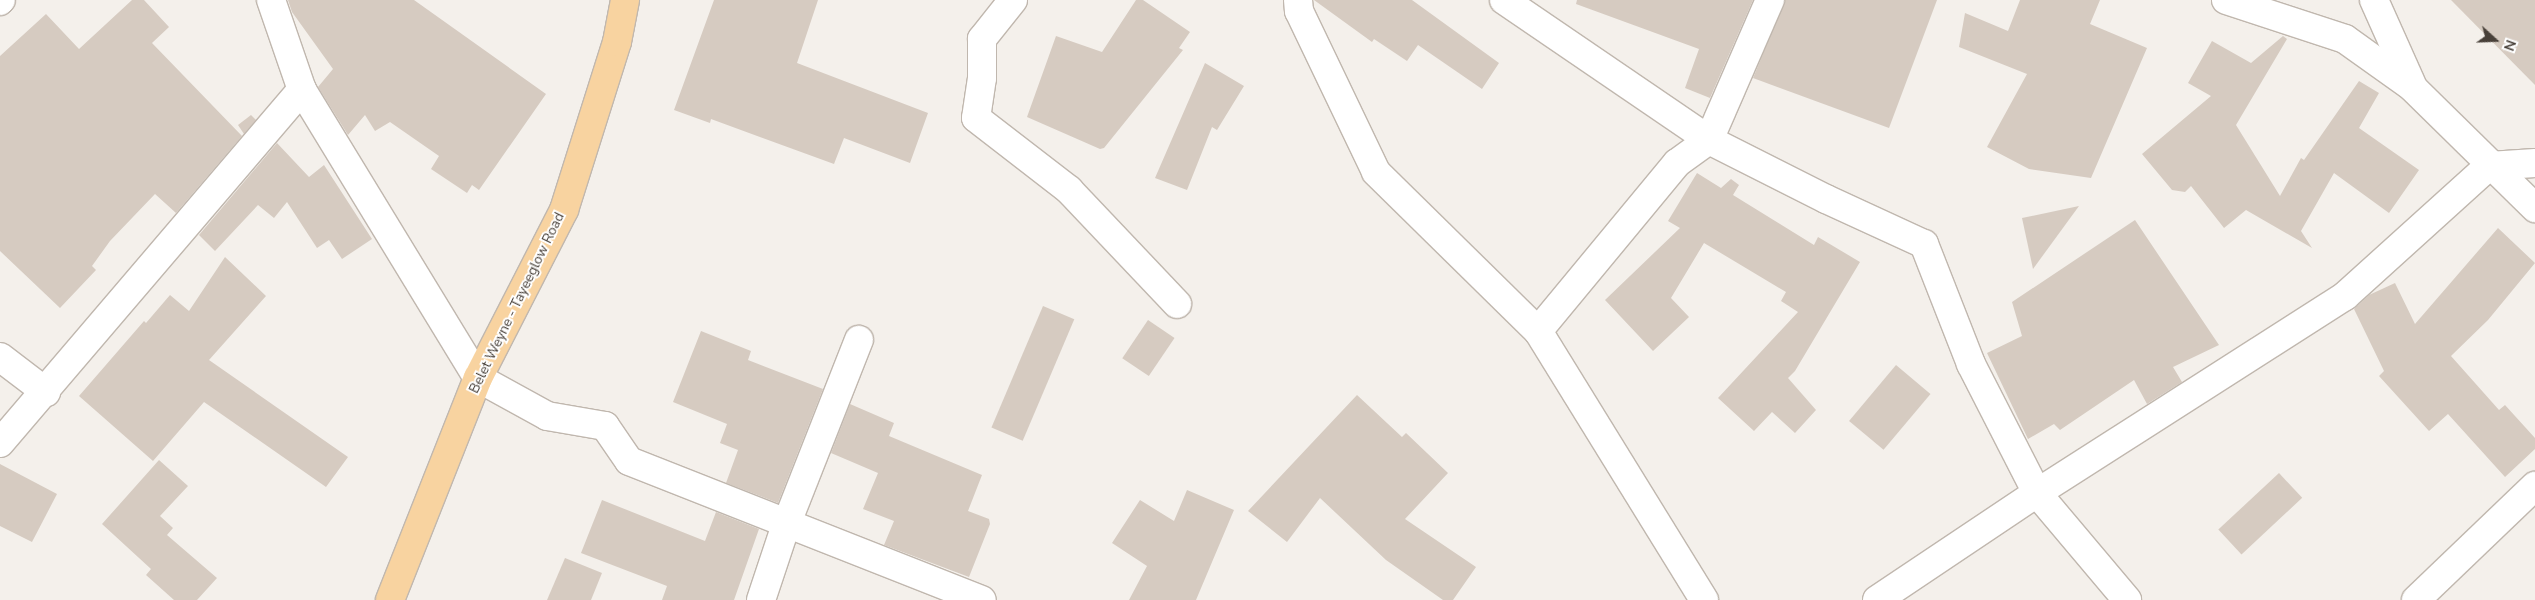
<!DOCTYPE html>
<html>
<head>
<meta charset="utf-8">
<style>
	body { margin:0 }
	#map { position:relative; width:2535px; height:600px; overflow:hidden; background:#f4f0eb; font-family:"Nunito Sans",sans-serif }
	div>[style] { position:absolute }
	.building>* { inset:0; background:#d6cbc1; transform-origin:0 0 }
	.roads { filter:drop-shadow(1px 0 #c0b7ae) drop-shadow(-1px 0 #c0b7ae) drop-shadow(0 1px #c0b7ae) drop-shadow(0 -1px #c0b7ae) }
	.minor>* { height:28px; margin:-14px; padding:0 14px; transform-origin:14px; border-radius:14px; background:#fff }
	.major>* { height:28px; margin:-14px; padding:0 14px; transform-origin:14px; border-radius:14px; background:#f8d3a0 }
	span { translate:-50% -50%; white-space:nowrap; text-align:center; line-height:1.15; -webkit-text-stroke:4px #fff; paint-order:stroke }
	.street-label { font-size:14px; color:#484039 }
	.north { position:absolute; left:2470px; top:15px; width:50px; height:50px; -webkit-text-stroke:4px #fff; paint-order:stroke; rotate:110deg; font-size:14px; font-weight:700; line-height:20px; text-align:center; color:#484039 }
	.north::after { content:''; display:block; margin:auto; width:18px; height:22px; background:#484039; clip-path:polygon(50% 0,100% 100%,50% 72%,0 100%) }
</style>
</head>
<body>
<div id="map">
	<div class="building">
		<i style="clip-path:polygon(132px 0,144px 0,169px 27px,152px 43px,242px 136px,176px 213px,155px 194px,110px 241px,92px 266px,96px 270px,60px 308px,0 251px,0 56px,46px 14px,79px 49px)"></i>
		<i style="clip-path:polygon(288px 0,414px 0,546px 94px,479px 190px,472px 185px,467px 193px,431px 169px,439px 156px,390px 122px,375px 131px,365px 115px,348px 135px,318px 87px,333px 69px,292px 12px)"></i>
		<i style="clip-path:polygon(714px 0,818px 0,797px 63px,928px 113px,910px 163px,844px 138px,834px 164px,711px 119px,710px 123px,674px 110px)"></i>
		<i style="clip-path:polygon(1136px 0,1143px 0,1190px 32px,1179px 48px,1183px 50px,1104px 148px,1100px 149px,1027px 117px,1056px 36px,1102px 52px)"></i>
		<i style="clip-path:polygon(1314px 0,1412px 0,1499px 63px,1482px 89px,1418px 45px,1407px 61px,1374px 39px,1372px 42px)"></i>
		<i style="clip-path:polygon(1577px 0,1753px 0,1710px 98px,1685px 88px,1699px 49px,1576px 4px)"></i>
		<i style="clip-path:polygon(1785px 0,1937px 0,1889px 128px,1753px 78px)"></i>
		<i style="clip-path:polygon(2020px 0,2100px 0,2090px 24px,2147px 48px,2091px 178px,2029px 169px,1987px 147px,2027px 74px,1959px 47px,1965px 13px,2008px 31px)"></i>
		<i style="clip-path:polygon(2451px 0,2535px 0,2535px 85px)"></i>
		<i style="clip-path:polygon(2283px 36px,2287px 39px,2236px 125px,2280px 196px,2301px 158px,2304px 160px,2359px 81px,2379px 93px,2359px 128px,2419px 170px,2389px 213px,2334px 173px,2301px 231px,2312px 248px,2246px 210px,2224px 228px,2191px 186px,2185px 192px,2172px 190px,2142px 154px,2211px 96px,2188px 83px,2212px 41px,2251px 63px)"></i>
		<i style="clip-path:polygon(1205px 63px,1244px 86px,1217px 130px,1212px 127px,1187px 190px,1155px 178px)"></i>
		<i style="clip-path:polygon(251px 115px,256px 120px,244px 134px,238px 125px)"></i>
		<i style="clip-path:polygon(277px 143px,309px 177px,324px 165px,372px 239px,342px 259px,329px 240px,317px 248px,287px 202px,274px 218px,258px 205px,215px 251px,199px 235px)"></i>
		<i style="clip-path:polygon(1697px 173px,1721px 188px,1731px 179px,1739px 185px,1733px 195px,1814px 245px,1818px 237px,1860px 262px,1795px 371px,1788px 378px,1816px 410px,1795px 433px,1772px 412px,1754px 431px,1718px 398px,1798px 312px,1781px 301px,1786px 292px,1704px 243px,1671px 298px,1689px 317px,1653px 351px,1605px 300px,1680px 228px,1668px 221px)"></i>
		<i style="clip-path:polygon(2079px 206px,2033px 269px,2022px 218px)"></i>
		<i style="clip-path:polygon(2135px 220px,2219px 345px,2173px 367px,2182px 382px,2147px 404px,2134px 380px,2060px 430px,2054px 424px,2028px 439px,1987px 353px,2022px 336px,2012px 302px)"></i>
		<i style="clip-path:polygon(2498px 228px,2535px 263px,2488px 320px,2451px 356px,2499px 410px,2505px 405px,2535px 438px,2535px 449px,2505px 477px,2448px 414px,2429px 431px,2379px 376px,2384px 371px,2354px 309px,2369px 295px,2395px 283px,2415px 324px)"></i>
		<i style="clip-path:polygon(225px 257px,266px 296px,209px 360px,348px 457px,326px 487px,204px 402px,153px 461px,79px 396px,144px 321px,146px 323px,170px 295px,189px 311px)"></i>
		<i style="left:1043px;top:306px;width:34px;height:132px;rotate:23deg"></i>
		<i style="left:1148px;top:320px;width:32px;height:46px;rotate:34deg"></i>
		<i style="clip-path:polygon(701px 331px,751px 351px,748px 360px,823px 389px,778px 503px,726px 483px,738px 450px,720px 443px,727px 424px,673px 402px)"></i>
		<i style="left:1896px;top:365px;width:45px;height:73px;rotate:40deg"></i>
		<i style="clip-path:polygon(1357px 395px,1402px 437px,1406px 433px,1448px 473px,1405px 519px,1476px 567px,1453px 600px,1443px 600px,1386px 560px,1320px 498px,1287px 542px,1248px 511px)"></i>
		<i style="clip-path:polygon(850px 404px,894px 423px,889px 436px,982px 475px,968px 511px,989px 519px,990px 524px,969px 577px,884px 545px,894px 521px,863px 509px,878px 473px,831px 453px)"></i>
		<i style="clip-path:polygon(159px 460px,188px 486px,160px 516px,173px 528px,167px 535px,217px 578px,197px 600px,174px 600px,146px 575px,151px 569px,102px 524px)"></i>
		<i style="clip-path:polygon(0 464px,57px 494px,32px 542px,0 526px)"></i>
		<i style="left:2279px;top:473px;width:34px;height:83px;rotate:47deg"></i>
		<i style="clip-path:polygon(1187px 490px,1234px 510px,1196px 600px,1129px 600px,1147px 566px,1112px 543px,1140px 500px,1174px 521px)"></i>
		<i style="clip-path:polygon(602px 500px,705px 541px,716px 512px,759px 529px,734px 600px,662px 600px,667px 586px,581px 553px)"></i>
		<i style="clip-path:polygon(565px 558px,602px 573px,591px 600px,547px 600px)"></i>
	</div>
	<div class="roads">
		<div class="minor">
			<i style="left:271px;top:0;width:95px;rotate:71deg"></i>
			<i style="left:302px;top:90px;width:338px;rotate:58.6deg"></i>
			<i style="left:478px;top:378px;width:79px;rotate:28.8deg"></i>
			<i style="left:547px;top:416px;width:59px;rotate:9.8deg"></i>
			<i style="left:605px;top:426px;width:42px;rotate:55.6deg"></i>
			<i style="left:629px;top:461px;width:379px;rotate:21.5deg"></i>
			<i style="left:1013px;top:0;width:50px;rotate:128.5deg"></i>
			<i style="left:982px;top:39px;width:39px;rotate:90deg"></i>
			<i style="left:982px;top:78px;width:40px;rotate:98.5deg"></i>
			<i style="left:976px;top:118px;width:118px;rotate:37.7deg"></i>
			<i style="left:1069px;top:190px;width:157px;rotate:46.5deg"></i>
			<i style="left:1298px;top:0;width:11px;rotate:85deg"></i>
			<i style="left:1299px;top:11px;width:178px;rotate:64.4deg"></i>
			<i style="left:1376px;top:172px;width:227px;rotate:44.5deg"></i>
			<i style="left:1538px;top:331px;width:316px;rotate:58.3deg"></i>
			<i style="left:1504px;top:0;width:248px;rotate:34.3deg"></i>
			<i style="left:1709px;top:140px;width:131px;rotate:26.8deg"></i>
			<i style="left:1826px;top:199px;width:108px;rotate:24.7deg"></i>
			<i style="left:1924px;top:244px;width:129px;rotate:68.6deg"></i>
			<i style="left:1971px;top:364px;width:145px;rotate:62.9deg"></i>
			<i style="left:2037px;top:493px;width:140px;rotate:49.9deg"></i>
			<i style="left:2226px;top:0;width:125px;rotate:18.1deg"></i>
			<i style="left:2345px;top:39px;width:82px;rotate:35.6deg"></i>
			<i style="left:2412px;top:87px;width:173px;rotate:44.5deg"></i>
			<i style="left:2374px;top:0;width:93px;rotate:65.9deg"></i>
			<i style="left:0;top:1px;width:1px;rotate:-45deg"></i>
			<i style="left:1538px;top:331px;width:218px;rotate:-50.4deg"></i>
			<i style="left:1677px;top:163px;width:39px;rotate:-36deg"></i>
			<i style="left:1709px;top:140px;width:153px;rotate:-66.5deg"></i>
			<i style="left:0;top:357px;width:58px;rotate:37.3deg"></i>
			<i style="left:0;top:443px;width:465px;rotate:-49.5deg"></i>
			<i style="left:761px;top:600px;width:79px;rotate:-71.6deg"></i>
			<i style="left:786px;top:525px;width:199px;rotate:-68.5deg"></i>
			<i style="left:1877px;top:600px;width:192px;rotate:-33.8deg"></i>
			<i style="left:2037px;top:493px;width:366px;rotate:-32.6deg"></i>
			<i style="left:2345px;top:296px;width:194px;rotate:-42.1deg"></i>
			<i style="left:2489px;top:166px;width:46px;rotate:-3.7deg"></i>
			<i style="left:2416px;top:600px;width:165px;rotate:-43.8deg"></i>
		</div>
		<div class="major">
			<i style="left:390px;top:600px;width:239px;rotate:-68.4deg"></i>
			<i style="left:478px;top:378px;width:189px;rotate:-62.9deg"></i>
			<i style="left:564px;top:210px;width:176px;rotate:-72.5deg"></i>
			<i style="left:617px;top:42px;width:43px;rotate:-79.2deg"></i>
		</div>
	</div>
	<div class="street-label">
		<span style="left:517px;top:303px;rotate:-64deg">Belet Weyne - Tayeeglow Road</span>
	</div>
	<div class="north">N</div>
</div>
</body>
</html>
